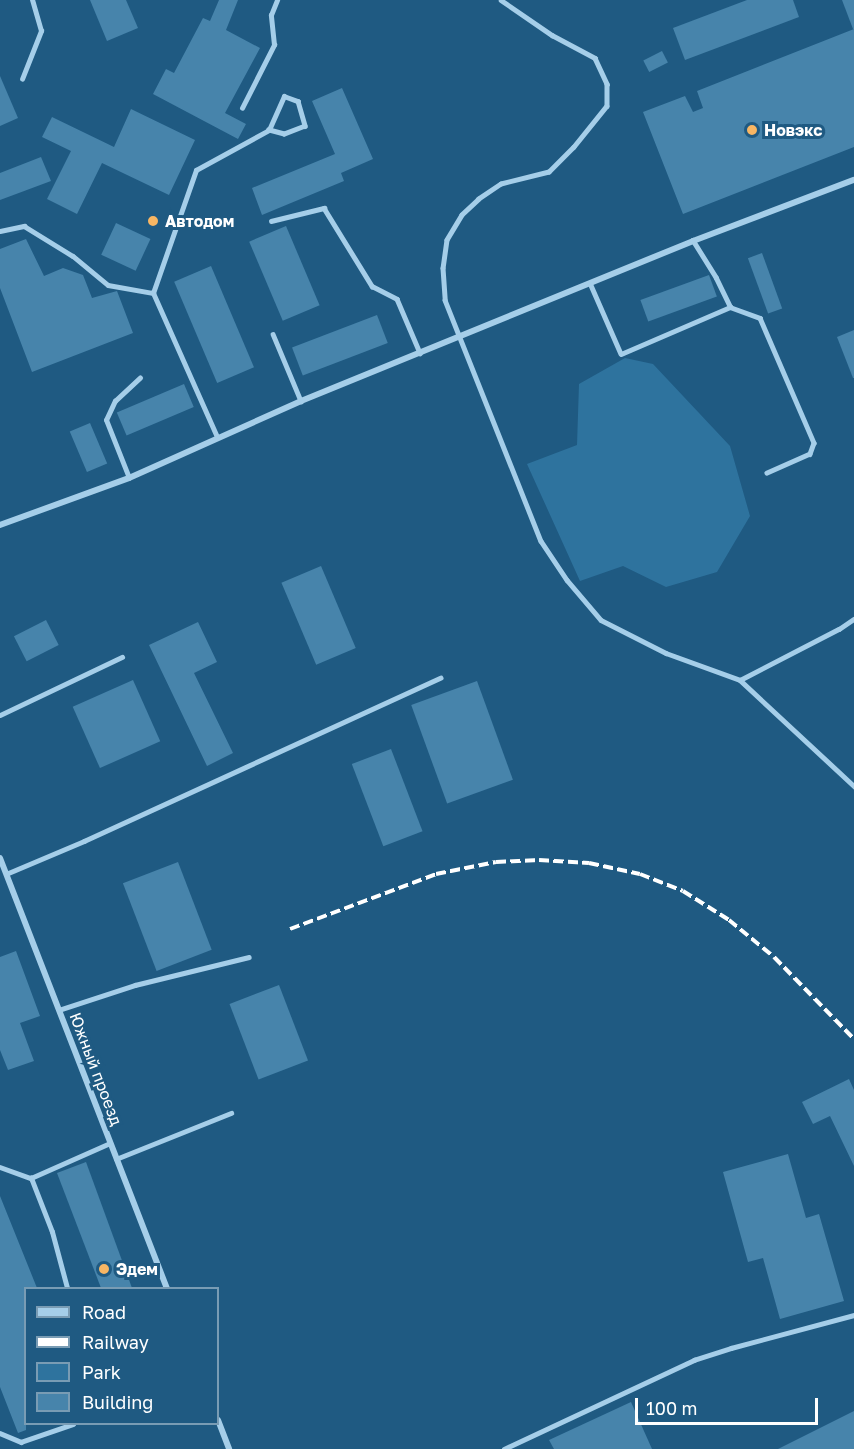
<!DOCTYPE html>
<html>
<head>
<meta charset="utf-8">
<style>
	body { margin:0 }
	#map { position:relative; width:854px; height:1449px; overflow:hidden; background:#1f5a82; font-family:"Golos Text",sans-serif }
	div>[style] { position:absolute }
	.green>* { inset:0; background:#2e739e }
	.building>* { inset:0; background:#4784ab; transform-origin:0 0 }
	.lane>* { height:4.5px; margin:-2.25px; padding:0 2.25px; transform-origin:2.25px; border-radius:2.25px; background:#a5cee9 }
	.street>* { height:6px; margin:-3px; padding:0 3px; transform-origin:3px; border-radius:3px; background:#a5cee9 }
	.rail>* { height:4px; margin-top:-2px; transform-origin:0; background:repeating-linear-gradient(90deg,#fff 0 10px,transparent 0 14.5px) }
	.dots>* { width:16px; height:16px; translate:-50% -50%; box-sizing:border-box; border:3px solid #1f5a82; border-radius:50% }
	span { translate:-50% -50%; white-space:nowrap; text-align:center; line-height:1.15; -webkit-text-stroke:6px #1f5a82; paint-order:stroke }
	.poi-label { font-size:16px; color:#fff; font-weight:700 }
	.left { translate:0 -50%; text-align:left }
	.street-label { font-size:16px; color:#fff }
	.legend { position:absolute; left:24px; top:1287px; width:195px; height:138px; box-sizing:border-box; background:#1f5a82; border:2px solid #799cb4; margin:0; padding:8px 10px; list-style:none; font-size:18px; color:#fff }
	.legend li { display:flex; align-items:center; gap:12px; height:30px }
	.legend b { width:30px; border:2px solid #799cb4 }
	.scale { position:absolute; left:635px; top:1398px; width:183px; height:27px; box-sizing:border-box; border:3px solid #fff; border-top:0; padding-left:8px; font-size:18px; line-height:21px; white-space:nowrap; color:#fff; -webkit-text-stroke:4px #1f5a82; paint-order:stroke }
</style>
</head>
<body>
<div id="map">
	<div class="green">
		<i style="clip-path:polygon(625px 358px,653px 364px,730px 446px,750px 516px,717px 572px,666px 587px,623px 566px,580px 581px,527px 464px,577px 445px,579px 384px)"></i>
	</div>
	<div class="building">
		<i style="clip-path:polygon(90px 0,126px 0,138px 28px,107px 41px)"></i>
		<i style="clip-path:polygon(219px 0,238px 0,226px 30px,260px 48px,225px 113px,246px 124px,238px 139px,153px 94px,166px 69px,174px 73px,203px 18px,210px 21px)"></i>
		<i style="clip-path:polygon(747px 0,793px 0,799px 17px,685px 60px,673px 28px)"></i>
		<i style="clip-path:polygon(842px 0,854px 0,854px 29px,853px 29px)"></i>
		<i style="clip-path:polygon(854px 29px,854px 147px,683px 214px,643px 112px,685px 96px,693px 112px,703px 108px,697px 91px)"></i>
		<i style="left:662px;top:51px;width:13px;height:21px;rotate:63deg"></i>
		<i style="clip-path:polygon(0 76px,18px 118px,0 126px)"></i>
		<i style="clip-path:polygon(342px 88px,373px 159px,341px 173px,344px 181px,262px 215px,252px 188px,335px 154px,312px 101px)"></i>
		<i style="clip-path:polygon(131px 109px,195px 140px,169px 195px,102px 163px,77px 214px,47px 199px,71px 151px,42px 137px,52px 117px,114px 147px)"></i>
		<i style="clip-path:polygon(41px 157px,51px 181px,0 200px,0 173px)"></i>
		<i style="left:116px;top:223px;width:38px;height:35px;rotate:25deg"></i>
		<i style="left:286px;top:226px;width:86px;height:40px;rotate:67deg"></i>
		<i style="clip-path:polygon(26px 239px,44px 276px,63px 268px,83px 275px,92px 298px,117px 291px,133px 333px,32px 372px,0 288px,0 249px)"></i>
		<i style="left:762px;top:253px;width:59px;height:15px;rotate:70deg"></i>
		<i style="left:211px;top:266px;width:110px;height:40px;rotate:67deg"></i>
		<i style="left:709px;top:275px;width:23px;height:73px;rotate:70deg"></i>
		<i style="left:377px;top:315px;width:30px;height:91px;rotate:69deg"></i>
		<i style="clip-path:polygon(854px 330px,854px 378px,853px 378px,837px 337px)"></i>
		<i style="left:184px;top:384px;width:25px;height:73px;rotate:67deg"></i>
		<i style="left:90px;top:423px;width:44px;height:22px;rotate:67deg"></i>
		<i style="left:321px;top:566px;width:89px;height:43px;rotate:67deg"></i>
		<i style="left:46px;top:620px;width:28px;height:36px;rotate:63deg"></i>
		<i style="clip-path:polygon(198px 622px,217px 662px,194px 673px,233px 753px,207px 766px,149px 645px)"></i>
		<i style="left:133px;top:680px;width:67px;height:66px;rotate:66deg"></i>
		<i style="left:477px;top:681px;width:105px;height:70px;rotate:70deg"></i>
		<i style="left:391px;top:749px;width:88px;height:42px;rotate:69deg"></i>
		<i style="left:178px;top:862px;width:94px;height:59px;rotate:69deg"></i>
		<i style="clip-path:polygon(16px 951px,40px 1016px,20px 1023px,34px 1061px,8px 1070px,0 1050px,0 957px)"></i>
		<i style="left:279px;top:985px;width:81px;height:53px;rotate:69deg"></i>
		<i style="clip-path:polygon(849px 1079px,854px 1090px,854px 1166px,830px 1116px,813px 1124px,802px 1102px)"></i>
		<i style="clip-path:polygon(788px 1154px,806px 1218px,819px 1214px,844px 1301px,780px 1319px,763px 1258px,748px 1262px,723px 1172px)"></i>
		<i style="clip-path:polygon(86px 1162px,132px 1288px,101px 1288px,57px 1173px)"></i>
		<i style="clip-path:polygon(0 1196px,37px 1288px,26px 1288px,26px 1430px,18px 1433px,0 1387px)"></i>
		<i style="clip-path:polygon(631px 1402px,652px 1449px,554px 1449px,549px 1440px)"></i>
		<i style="clip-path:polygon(854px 1411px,854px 1449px,778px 1449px)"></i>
	</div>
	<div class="lane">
		<i style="left:501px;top:0;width:62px;rotate:34.5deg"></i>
		<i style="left:552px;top:35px;width:49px;rotate:28.1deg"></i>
		<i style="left:595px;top:58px;width:29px;rotate:65deg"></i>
		<i style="left:607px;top:84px;width:22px;rotate:90deg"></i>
		<i style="left:607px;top:106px;width:53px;rotate:128.8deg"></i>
		<i style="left:574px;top:147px;width:35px;rotate:135deg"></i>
		<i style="left:549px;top:172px;width:49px;rotate:166deg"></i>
		<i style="left:501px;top:184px;width:27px;rotate:146deg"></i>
		<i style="left:479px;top:199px;width:23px;rotate:137deg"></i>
		<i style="left:462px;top:215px;width:29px;rotate:121deg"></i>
		<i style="left:447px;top:240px;width:28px;rotate:98deg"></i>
		<i style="left:443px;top:268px;width:32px;rotate:86deg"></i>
		<i style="left:445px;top:300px;width:259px;rotate:68.3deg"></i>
		<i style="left:541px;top:541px;width:47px;rotate:56.3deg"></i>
		<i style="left:567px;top:580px;width:52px;rotate:49.6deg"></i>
		<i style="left:601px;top:620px;width:73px;rotate:26.9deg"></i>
		<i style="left:666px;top:653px;width:79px;rotate:20deg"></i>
		<i style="left:740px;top:680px;width:156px;rotate:42.9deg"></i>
		<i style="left:22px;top:79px;width:52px;rotate:-68.4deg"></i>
		<i style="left:41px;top:31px;width:32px;rotate:-106deg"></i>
		<i style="left:242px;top:108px;width:71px;rotate:-63.1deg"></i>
		<i style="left:274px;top:45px;width:30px;rotate:-96deg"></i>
		<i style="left:271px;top:15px;width:16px;rotate:-68deg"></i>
		<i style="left:271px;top:221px;width:55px;rotate:-13.8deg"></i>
		<i style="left:324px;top:208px;width:92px;rotate:58.4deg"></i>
		<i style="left:372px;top:286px;width:28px;rotate:27deg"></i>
		<i style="left:397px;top:299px;width:59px;rotate:66.9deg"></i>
		<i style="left:0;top:231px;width:25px;rotate:-12deg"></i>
		<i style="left:24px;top:226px;width:57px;rotate:31.5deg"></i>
		<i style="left:73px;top:256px;width:45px;rotate:39.6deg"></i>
		<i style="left:108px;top:285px;width:46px;rotate:10.1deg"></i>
		<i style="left:590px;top:283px;width:77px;rotate:66.4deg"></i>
		<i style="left:621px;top:354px;width:119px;rotate:-23.3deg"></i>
		<i style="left:730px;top:307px;width:32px;rotate:-116deg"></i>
		<i style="left:716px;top:278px;width:44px;rotate:-121.9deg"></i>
		<i style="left:730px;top:307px;width:32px;rotate:20deg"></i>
		<i style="left:760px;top:318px;width:136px;rotate:66.6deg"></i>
		<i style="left:814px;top:443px;width:12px;rotate:110deg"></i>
		<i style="left:810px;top:454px;width:47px;rotate:156.2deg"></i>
		<i style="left:273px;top:334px;width:73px;rotate:67.3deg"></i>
		<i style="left:217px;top:437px;width:158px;rotate:-114deg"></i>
		<i style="left:153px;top:293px;width:130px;rotate:-70.7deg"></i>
		<i style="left:196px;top:170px;width:83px;rotate:-28.7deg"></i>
		<i style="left:269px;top:130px;width:37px;rotate:-66deg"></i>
		<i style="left:284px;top:96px;width:15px;rotate:20deg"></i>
		<i style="left:298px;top:101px;width:26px;rotate:74deg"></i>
		<i style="left:305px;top:126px;width:22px;rotate:159deg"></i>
		<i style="left:284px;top:134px;width:16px;rotate:-165deg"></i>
		<i style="left:129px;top:478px;width:62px;rotate:-111.6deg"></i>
		<i style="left:106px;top:420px;width:21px;rotate:-65deg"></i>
		<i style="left:115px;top:401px;width:34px;rotate:-43deg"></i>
		<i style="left:740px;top:680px;width:111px;rotate:-27.3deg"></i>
		<i style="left:839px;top:629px;width:18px;rotate:-34deg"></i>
		<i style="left:0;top:715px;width:135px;rotate:-25.4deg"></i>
		<i style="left:6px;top:874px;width:85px;rotate:-22.9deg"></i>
		<i style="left:84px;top:841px;width:392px;rotate:-24.6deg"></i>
		<i style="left:59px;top:1010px;width:80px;rotate:-18.2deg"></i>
		<i style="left:135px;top:985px;width:117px;rotate:-13.8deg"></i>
		<i style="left:116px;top:1159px;width:124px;rotate:-21.8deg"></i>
		<i style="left:0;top:1167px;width:33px;rotate:20deg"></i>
		<i style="left:67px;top:1288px;width:58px;rotate:-105deg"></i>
		<i style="left:52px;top:1232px;width:58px;rotate:-111.3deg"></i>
		<i style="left:31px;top:1178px;width:86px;rotate:-23.9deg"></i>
		<i style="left:0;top:1433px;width:23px;rotate:23deg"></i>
		<i style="left:21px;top:1442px;width:55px;rotate:-19.1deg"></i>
		<i style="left:504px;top:1449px;width:210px;rotate:-25.1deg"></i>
		<i style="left:694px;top:1360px;width:39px;rotate:-18deg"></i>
		<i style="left:731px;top:1348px;width:127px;rotate:-15deg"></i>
	</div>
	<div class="street">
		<i style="left:0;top:525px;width:137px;rotate:-20deg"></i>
		<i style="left:129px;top:478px;width:188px;rotate:-24.1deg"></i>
		<i style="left:301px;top:401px;width:423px;rotate:-22.2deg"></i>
		<i style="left:693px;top:241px;width:172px;rotate:-20.8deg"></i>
		<i style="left:0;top:858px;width:461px;rotate:68.8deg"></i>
		<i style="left:218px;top:1420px;width:31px;rotate:69deg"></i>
	</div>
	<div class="rail">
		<i style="left:290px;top:929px;width:156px;rotate:-20.6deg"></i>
		<i style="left:436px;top:874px;width:61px;rotate:-11.3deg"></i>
		<i style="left:496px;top:862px;width:43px;rotate:-2.7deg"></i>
		<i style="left:539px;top:860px;width:50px;rotate:3.4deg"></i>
		<i style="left:589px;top:863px;width:52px;rotate:12.2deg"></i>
		<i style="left:640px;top:874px;width:46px;rotate:21.6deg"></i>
		<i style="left:683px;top:891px;width:54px;rotate:32.2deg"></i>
		<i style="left:729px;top:920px;width:58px;rotate:39.4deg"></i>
		<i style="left:774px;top:957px;width:115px;rotate:45.7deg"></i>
	</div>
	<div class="dots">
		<i style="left:752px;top:130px;background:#f7b664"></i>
		<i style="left:153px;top:221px;background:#f7b664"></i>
		<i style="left:104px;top:1269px;background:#f7b664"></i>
	</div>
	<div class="poi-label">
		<span class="left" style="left:764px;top:130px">Новэкс</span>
		<span class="left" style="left:165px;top:221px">Автодом</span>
		<span class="left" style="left:116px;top:1269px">Эдем</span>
	</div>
	<div class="street-label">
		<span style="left:96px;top:1069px;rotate:69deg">Южный проезд</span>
	</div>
	<ul class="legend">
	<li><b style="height:8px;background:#a5cee9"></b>Road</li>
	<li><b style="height:8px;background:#fff"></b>Railway</li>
	<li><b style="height:16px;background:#2e739e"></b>Park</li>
	<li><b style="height:16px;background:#4784ab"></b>Building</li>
	</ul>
	<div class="scale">100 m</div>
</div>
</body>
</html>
